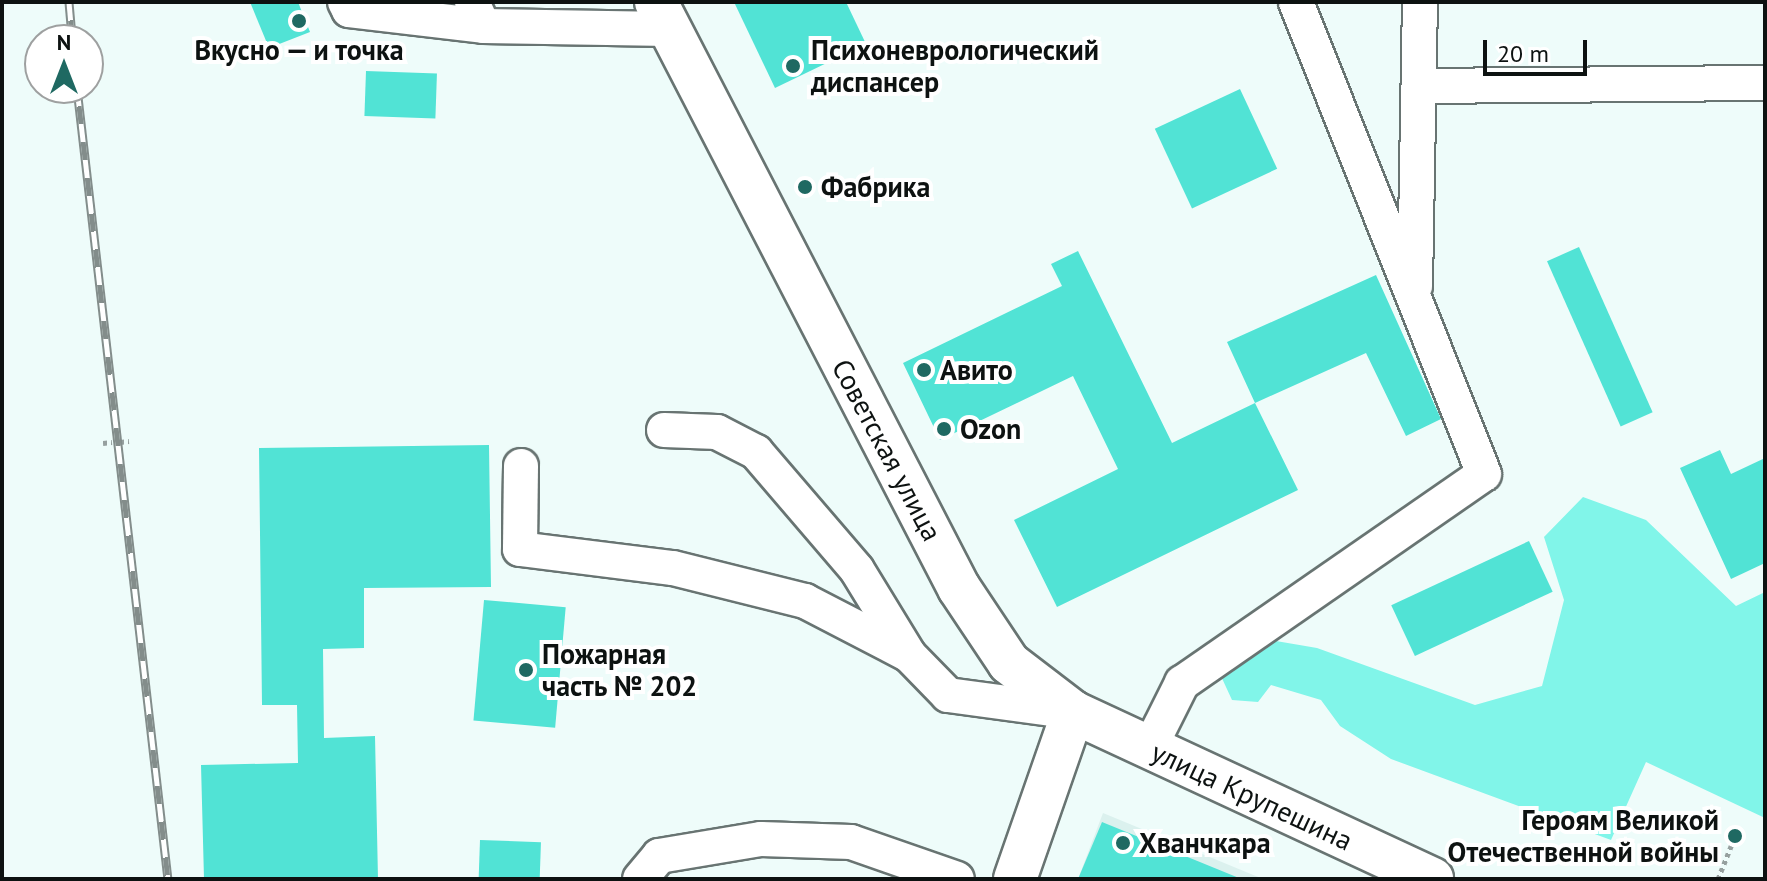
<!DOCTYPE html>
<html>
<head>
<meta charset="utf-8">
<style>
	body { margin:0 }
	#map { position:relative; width:1767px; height:881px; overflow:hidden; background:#eefcfa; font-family:"PT Sans",sans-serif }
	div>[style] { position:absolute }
	.built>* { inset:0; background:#dbf1ee }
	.green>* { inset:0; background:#81f5e9 }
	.building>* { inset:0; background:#51e3d5; transform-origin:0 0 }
	.path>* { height:5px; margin-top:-2.5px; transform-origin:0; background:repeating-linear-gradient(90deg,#96a09f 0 4px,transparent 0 8px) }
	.roads { filter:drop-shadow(2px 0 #687472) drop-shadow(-2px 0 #687472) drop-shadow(0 2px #687472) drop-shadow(0 -2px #687472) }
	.minor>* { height:34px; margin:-17px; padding:0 17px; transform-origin:17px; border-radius:17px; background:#fff }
	.major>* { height:42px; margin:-21px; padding:0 21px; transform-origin:21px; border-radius:21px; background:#fff }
	.rail>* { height:9px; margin-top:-4.5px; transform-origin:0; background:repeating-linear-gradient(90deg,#fff 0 18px,#838d8b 0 36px); box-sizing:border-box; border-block:2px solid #838d8b }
	.dots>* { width:22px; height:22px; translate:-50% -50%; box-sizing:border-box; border:4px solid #fff; border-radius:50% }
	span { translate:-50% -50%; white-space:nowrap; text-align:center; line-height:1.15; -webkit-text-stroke:8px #fff; paint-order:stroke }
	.poi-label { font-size:28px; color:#0d1211; font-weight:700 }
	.left { translate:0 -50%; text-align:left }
	.right { translate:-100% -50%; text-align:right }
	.street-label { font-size:28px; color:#0d1211 }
	.frame { position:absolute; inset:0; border:4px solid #0d1211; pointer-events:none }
	.north { position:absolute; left:24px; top:24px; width:80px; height:80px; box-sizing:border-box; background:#fff; border:2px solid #9ea0a0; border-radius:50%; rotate:0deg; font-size:22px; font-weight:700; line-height:32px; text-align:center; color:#0d1211 }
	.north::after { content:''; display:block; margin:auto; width:28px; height:36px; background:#1f6962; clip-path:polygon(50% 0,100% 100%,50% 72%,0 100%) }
	.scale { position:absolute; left:1483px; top:40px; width:104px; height:36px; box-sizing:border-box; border:4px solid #0d1211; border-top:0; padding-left:10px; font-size:24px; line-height:28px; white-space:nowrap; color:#0d1211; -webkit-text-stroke:6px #fff; paint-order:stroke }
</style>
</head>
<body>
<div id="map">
	<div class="built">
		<i style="clip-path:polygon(1103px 813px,1263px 879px,1078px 879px)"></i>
	</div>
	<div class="green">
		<i style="clip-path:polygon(1583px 497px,1646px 520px,1736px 606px,1765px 592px,1765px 818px,1646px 762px,1611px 840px,1391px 759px,1340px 726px,1321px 700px,1271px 685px,1258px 702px,1232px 700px,1220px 674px,1276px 641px,1317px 648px,1475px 705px,1542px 686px,1564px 600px,1544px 537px)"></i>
	</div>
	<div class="building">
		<i style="clip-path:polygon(250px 2px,298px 2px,310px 32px,269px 48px)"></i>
		<i style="clip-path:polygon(734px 2px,846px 2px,866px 44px,775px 88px)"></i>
		<i style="left:366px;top:71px;width:71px;height:45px;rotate:2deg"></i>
		<i style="left:1240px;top:89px;width:88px;height:94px;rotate:65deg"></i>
		<i style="left:1579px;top:247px;width:181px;height:35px;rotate:66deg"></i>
		<i style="clip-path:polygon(1078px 251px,1172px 443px,1255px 403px,1298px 490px,1057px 607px,1014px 520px,1118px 469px,1073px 376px,940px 440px,903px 363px,1062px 286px,1051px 264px)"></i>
		<i style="clip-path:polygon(1376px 275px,1441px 419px,1406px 436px,1366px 353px,1255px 403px,1227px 342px)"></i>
		<i style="clip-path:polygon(489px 445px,491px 587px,364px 588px,364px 648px,323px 649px,324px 738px,375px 736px,378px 879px,204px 879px,201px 765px,298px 763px,297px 705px,262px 705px,259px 448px)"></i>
		<i style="clip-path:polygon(1720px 450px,1731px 474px,1765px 458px,1765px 563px,1731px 579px,1680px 468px)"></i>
		<i style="left:1529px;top:541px;width:56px;height:152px;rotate:65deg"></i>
		<i style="left:484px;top:600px;width:82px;height:121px;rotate:5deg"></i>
		<i style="clip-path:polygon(1102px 822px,1239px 878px,1239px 879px,1078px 879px)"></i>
		<i style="left:480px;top:840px;width:61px;height:39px;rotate:2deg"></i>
	</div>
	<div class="path">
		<i style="left:120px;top:442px;width:9px;rotate:-6deg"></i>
		<i style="left:103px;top:443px;width:9px;rotate:-6deg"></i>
		<i style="left:1718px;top:879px;width:46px;rotate:-68.4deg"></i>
	</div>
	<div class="roads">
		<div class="minor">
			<i style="left:345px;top:2px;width:9px;rotate:63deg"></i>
			<i style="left:349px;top:10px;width:135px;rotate:6.8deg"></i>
			<i style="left:472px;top:2px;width:26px;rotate:65deg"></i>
			<i style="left:483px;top:26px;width:186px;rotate:0.9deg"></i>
			<i style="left:1419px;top:86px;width:346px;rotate:-0.5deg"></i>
			<i style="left:1415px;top:286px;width:284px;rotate:-89deg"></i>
			<i style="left:664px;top:430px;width:53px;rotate:2.2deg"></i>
			<i style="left:717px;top:432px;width:44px;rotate:27.1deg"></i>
			<i style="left:756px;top:452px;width:155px;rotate:49.4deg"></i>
			<i style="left:857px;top:570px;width:100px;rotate:58.5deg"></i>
			<i style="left:909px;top:655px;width:56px;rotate:45.7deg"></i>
			<i style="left:948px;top:695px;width:126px;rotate:7.7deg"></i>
			<i style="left:521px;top:466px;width:83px;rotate:90.7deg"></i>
			<i style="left:520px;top:549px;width:154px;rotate:7.1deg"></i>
			<i style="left:673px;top:568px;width:136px;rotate:14deg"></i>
			<i style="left:805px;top:601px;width:117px;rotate:27.4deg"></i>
			<i style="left:1150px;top:747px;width:72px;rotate:-63.4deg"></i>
			<i style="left:1182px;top:683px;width:367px;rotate:-34.7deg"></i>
			<i style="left:1484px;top:474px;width:508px;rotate:-111.72deg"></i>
			<i style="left:640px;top:879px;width:30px;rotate:-50deg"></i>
			<i style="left:659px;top:856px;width:103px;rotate:-9.5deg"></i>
			<i style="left:761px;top:839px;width:90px;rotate:1.9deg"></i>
			<i style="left:851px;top:842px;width:112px;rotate:19.2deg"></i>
		</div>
		<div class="major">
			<i style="left:656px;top:2px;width:660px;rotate:62.66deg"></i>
			<i style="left:959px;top:588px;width:90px;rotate:56.3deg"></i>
			<i style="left:1009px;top:663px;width:81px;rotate:37.4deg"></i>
			<i style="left:1073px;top:712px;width:396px;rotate:24.9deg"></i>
			<i style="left:1015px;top:879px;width:177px;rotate:-70.8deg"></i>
		</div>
	</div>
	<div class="rail">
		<i style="left:69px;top:2px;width:38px;rotate:85deg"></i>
		<i style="left:77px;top:88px;width:796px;rotate:83.44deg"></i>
	</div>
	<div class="dots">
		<i style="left:299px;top:21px;background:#1f6962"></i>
		<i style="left:793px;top:66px;background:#1f6962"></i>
		<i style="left:805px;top:187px;background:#1f6962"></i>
		<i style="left:924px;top:370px;background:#1f6962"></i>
		<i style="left:944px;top:429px;background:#1f6962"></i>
		<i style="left:526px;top:670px;background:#1f6962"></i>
		<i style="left:1735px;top:836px;background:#1f6962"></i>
		<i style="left:1123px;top:843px;background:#1f6962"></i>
	</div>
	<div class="poi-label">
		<span style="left:299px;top:50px">Вкусно — и точка</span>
		<span class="left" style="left:811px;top:66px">Психоневрологический<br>диспансер</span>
		<span class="left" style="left:821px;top:187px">Фабрика</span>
		<span class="left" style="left:940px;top:370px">Авито</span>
		<span class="left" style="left:960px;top:429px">Ozon</span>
		<span class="left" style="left:542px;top:670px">Пожарная<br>часть № 202</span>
		<span class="right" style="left:1719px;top:836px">Героям Великой<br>Отечественной войны</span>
		<span class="left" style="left:1139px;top:843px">Хванчкара</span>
	</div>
	<div class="street-label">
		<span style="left:887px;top:450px;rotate:62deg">Советская улица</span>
		<span style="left:1252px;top:796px;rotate:25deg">улица Крупешина</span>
	</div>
	<div class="frame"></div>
	<div class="north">N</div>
	<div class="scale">20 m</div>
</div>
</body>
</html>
